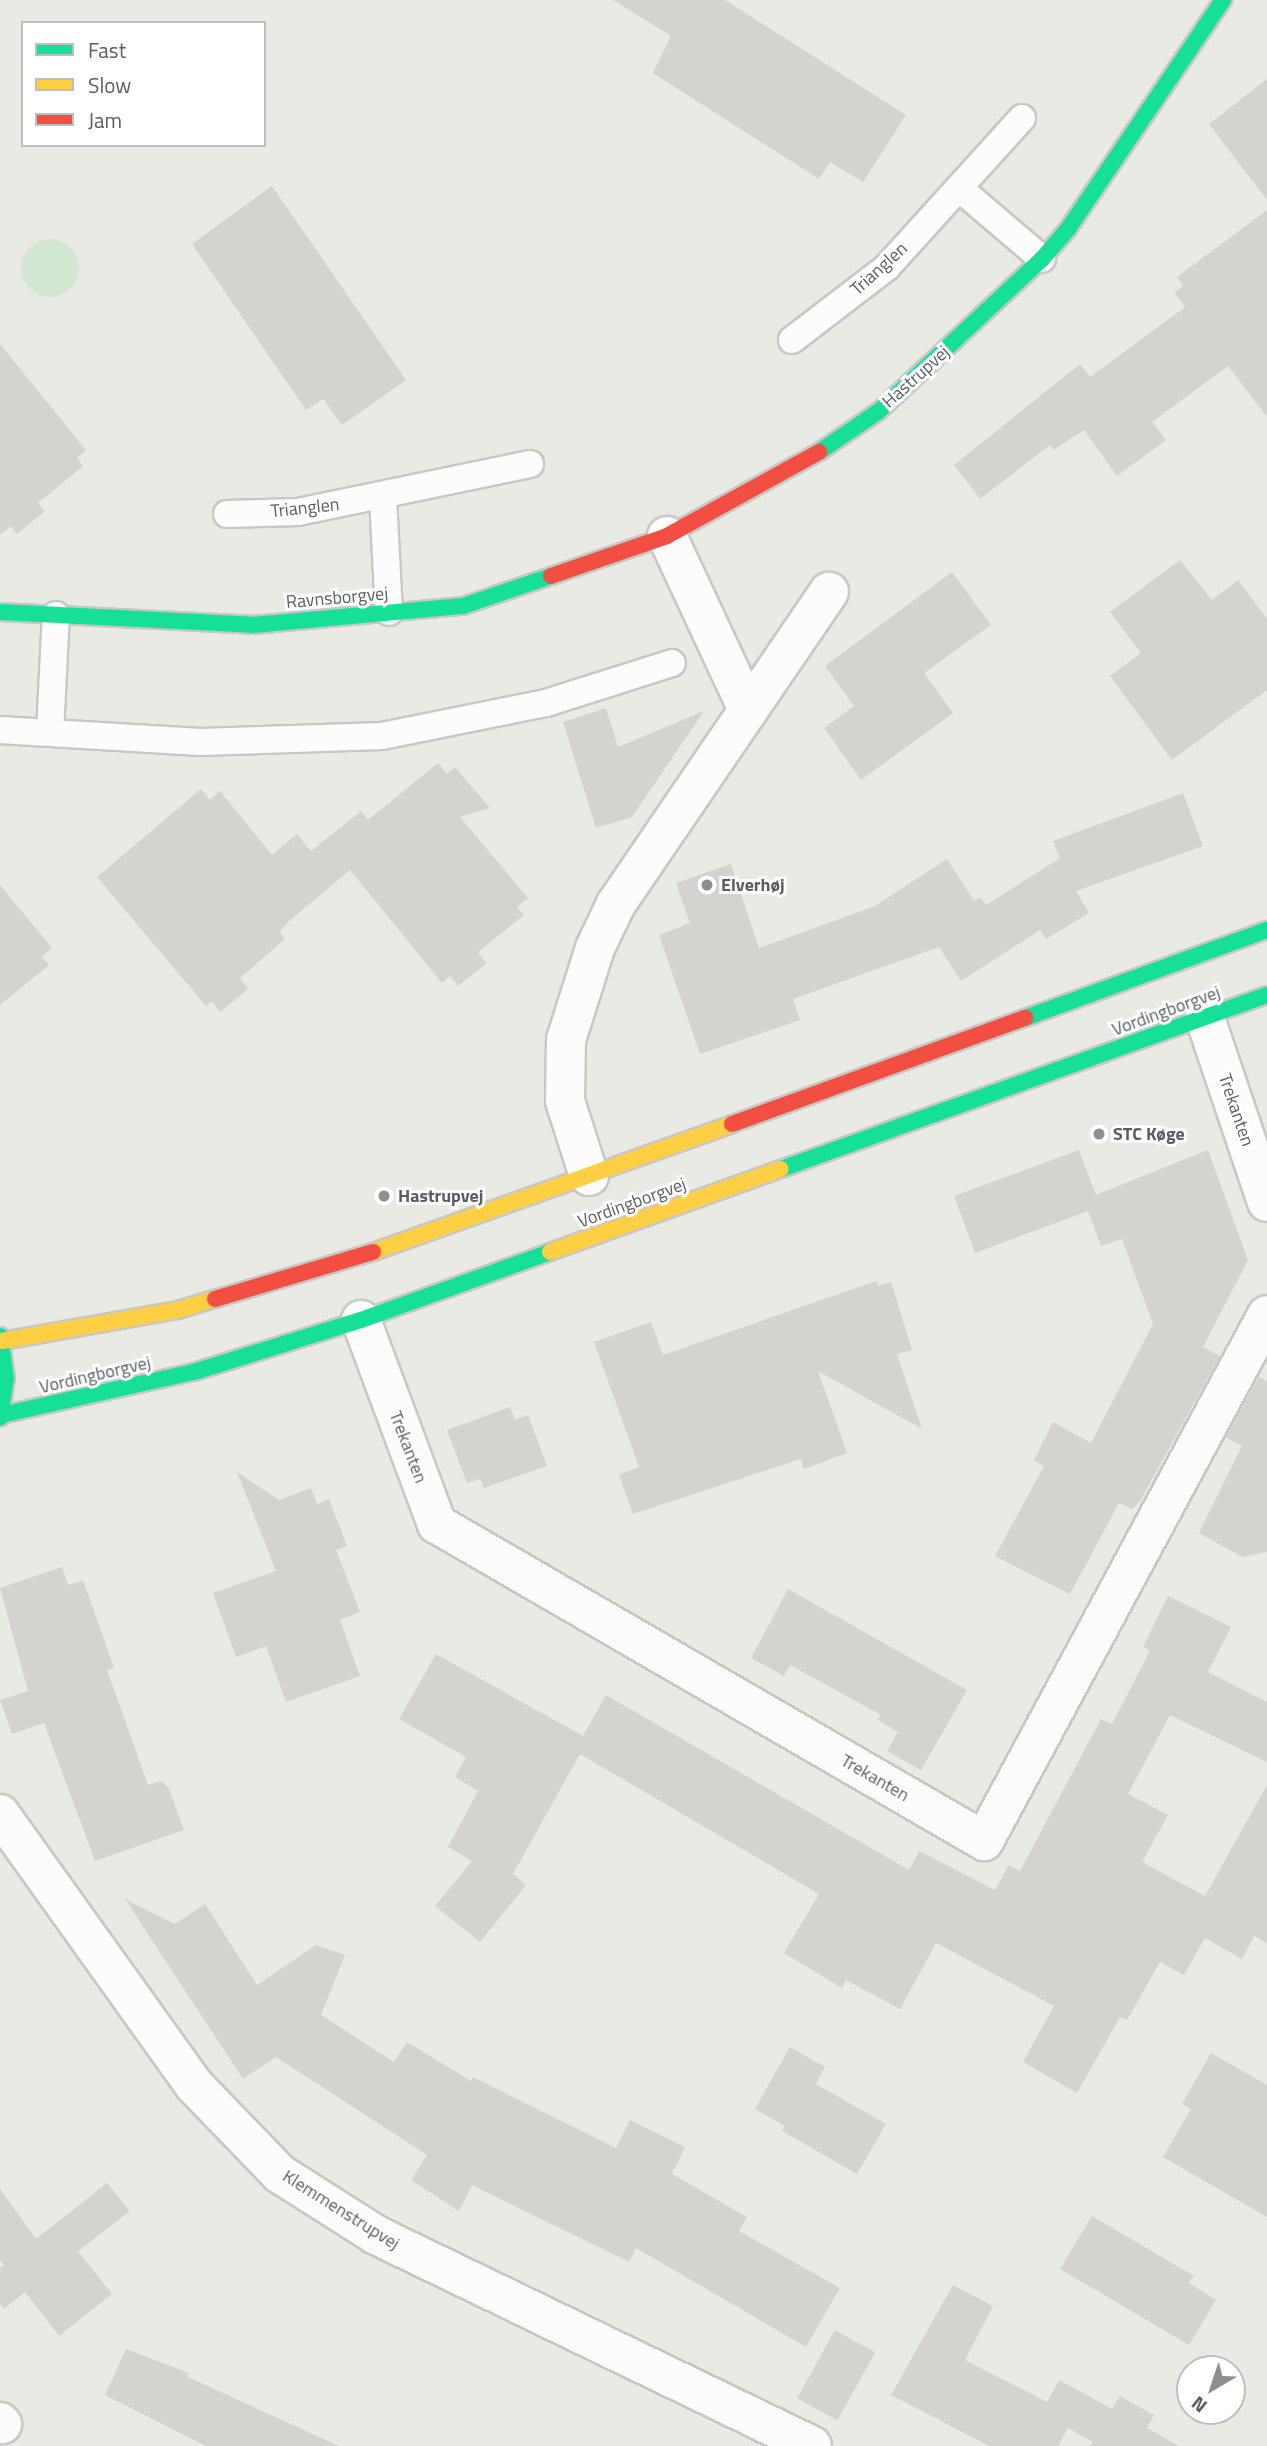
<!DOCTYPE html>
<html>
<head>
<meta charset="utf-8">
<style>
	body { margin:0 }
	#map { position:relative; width:1267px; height:2446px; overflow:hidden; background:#eaeae4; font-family:"Titillium Web",sans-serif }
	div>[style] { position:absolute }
	.green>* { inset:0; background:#d1e7d1 }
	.round { border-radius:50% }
	.building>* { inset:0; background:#d4d3cf; transform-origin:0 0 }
	.roads { filter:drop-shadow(2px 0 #c7c8c6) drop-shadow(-2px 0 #c7c8c6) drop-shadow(0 2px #c7c8c6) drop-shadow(0 -2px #c7c8c6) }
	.lane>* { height:26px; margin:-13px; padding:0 13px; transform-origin:13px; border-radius:13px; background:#fcfcfb }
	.street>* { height:38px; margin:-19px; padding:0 19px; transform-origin:19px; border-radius:19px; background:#fcfcfb }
	.fast>* { height:16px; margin:-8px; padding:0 8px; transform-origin:8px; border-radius:8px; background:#16e098 }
	.slow>* { height:16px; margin:-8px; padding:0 8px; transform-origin:8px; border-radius:8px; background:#ffcf43 }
	.jam>* { height:16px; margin:-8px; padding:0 8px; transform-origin:8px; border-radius:8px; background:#f24e42 }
	.dots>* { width:19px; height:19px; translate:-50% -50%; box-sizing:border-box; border:4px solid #fff; border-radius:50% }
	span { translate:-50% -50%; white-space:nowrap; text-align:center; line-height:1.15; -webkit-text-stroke:6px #fff; paint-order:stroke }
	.street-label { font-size:18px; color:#5a5d62 }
	.poi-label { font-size:18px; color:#5a5d62; font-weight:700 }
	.left { translate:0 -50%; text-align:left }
	.legend { position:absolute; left:21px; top:21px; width:245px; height:126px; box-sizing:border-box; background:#fff; border:2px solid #bdbec0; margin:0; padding:9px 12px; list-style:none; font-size:21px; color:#5a5d62 }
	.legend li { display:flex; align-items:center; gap:14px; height:35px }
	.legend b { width:35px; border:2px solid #bdbec0 }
	.north { position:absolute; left:1176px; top:2355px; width:70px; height:70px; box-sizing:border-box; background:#fff; border:2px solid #bdbec0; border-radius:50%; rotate:219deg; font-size:19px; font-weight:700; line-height:28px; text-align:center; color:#5a5d62 }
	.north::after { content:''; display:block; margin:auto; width:24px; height:32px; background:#8c8e90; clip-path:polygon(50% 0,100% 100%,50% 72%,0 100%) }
</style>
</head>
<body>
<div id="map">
	<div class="green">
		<i class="round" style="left:21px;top:239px;width:58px;height:58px"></i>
	</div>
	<div class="building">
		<i style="clip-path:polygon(613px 0,725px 0,906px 115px,863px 182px,830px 162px,819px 179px,653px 73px,671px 36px)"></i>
		<i style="clip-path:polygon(1267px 79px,1267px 200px,1209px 124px)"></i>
		<i style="clip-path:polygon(272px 186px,406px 380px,342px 425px,323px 399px,306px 410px,192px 244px)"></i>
		<i style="clip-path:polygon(1267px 210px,1267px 417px,1228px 366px,1152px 422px,1166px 440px,1117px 476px,1084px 430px,1053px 450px,1050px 445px,980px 499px,954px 465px,1080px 364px,1090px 377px,1185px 307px,1174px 293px,1183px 286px,1177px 277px)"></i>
		<i style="clip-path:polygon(0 344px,86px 450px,77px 458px,83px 466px,38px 503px,45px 511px,17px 534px,11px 526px,0 535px)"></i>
		<i style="clip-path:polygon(1180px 560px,1212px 600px,1238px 580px,1267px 619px,1267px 690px,1172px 760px,1110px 676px,1141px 653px,1110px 612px)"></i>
		<i style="clip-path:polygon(952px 572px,991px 625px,924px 673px,953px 713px,861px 780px,824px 728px,854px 706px,825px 666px)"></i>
		<i style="clip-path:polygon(606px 708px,618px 747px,704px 711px,632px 817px,596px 828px,563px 722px)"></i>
		<i style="clip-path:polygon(438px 763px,447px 774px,455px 767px,490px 808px,460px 817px,528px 898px,517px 907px,524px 915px,478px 952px,487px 963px,458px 986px,450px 976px,442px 983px,350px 870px,288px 922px,280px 932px,285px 939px,240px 978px,248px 989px,220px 1012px,212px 1001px,206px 1006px,97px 877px,201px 789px,210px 800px,220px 791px,272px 855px,297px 834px,311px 851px,361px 811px,368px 820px)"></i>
		<i style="clip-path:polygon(1183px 793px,1203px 846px,1076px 891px,1089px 913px,1046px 939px,1040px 930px,961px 981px,939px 947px,793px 999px,800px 1020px,700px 1054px,659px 935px,690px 923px,676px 883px,731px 864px,759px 948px,875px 906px,947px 859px,974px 901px,980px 897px,986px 905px,1060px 858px,1053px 841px)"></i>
		<i style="clip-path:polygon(0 885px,52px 948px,42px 957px,49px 965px,0 1005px)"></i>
		<i style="clip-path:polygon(1079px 1150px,1096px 1195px,1208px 1150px,1248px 1260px,1203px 1347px,1220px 1356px,1140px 1501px,1132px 1509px,1119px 1503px,1070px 1594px,995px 1556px,1044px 1466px,1034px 1460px,1053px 1422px,1091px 1443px,1153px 1324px,1122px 1239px,1101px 1246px,1088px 1211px,975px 1253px,954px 1196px)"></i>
		<i style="clip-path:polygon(876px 1281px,878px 1286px,891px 1282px,912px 1350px,897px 1354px,922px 1429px,818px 1371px,847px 1453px,804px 1469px,801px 1459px,633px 1514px,619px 1475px,639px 1467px,594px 1342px,651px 1322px,663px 1355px)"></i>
		<i style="clip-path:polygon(1259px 1377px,1267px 1381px,1267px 1552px,1242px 1557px,1199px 1533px,1242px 1446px,1226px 1437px)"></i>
		<i style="clip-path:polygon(510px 1407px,515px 1420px,528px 1415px,547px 1466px,484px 1488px,480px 1479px,467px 1483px,447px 1430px)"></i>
		<i style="clip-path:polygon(237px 1472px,279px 1500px,311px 1488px,317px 1504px,329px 1499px,347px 1546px,336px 1550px,360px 1612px,340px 1620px,360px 1676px,286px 1702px,266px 1646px,236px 1657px,213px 1593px,276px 1571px)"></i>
		<i style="clip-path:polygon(62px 1567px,68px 1585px,83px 1580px,114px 1668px,107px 1670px,148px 1785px,162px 1781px,169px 1789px,184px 1830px,95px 1861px,44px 1723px,12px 1734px,0 1700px,28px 1691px,0 1588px)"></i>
		<i style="clip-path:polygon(788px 1589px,967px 1690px,921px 1770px,887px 1751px,898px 1732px,878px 1720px,881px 1715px,790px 1665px,784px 1676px,751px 1658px)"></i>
		<i style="clip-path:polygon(1168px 1596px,1231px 1627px,1208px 1672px,1267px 1702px,1267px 1762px,1170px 1715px,1128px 1794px,1168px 1815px,1142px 1862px,1205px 1896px,1267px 1785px,1267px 1943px,1254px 1936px,1242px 1959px,1205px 1938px,1184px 1975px,1160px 1962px,1127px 2020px,1120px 2017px,1077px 2093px,1023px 2062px,1054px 2006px,936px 1943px,900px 2009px,846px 1980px,842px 1988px,784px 1953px,819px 1894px,580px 1754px,513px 1874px,526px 1885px,480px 1942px,435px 1906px,472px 1861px,448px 1847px,478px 1791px,455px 1777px,466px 1757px,399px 1719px,436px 1654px,583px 1736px,606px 1695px,909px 1870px,919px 1851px,995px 1890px,1009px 1865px,1020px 1871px,1101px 1719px,1112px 1724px,1150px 1651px,1143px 1647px)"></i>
		<i style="clip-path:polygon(125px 1899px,175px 1924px,205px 1904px,257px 1985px,316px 1945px,345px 1955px,321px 2015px,394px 2062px,407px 2042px,471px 2081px,473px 2077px,616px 2148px,630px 2120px,685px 2147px,672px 2174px,747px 2217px,739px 2231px,840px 2288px,806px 2347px,636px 2248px,629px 2262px,472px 2185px,459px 2211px,411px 2180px,427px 2155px,276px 2057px,243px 2079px)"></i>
		<i style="clip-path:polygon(790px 2047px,825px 2067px,816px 2084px,886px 2124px,857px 2174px,782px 2131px,785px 2126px,755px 2109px)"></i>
		<i style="clip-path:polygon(1211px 2053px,1267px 2085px,1267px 2217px,1163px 2157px,1191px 2109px,1182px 2104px)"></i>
		<i style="clip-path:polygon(107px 2183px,130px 2211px,78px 2251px,112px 2294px,59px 2336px,25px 2292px,4px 2309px,0 2304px,0 2268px,4px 2265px,0 2260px,0 2189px,36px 2239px)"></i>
		<i style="clip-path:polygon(1092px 2216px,1194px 2276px,1189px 2283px,1216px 2300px,1189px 2345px,1060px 2269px)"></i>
		<i style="clip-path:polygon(953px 2285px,993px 2306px,965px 2360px,1047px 2402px,1059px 2380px,1112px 2409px,1120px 2396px,1154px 2415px,1147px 2428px,1179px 2446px,1090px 2446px,1093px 2442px,1068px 2428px,1058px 2446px,989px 2446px,891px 2395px)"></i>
		<i style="left:835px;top:2330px;width:46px;height:78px;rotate:29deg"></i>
		<i style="clip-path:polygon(126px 2349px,189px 2373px,188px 2377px,339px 2446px,206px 2446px,105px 2395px)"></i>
	</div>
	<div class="roads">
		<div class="lane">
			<i style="left:959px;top:188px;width:109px;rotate:40.5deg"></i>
			<i style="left:792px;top:340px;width:120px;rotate:-37.5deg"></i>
			<i style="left:887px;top:267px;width:201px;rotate:-47.8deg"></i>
			<i style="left:383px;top:498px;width:114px;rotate:87deg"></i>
			<i style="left:227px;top:514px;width:71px;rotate:-1.6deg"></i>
			<i style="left:298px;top:512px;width:237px;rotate:-11.7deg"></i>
			<i style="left:0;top:730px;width:201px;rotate:3.4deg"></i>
			<i style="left:201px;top:742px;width:181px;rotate:-1.9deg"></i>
			<i style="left:382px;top:736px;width:167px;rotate:-11.4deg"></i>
			<i style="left:546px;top:703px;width:132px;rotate:-17.6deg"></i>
			<i style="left:50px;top:732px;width:117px;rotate:-87.1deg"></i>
		</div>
		<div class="street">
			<i style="left:667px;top:536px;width:192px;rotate:65deg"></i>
			<i style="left:1205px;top:1018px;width:194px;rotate:71.4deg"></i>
			<i style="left:589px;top:1176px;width:79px;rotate:-107.7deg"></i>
			<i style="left:565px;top:1101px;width:61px;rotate:-89.1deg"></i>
			<i style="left:566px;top:1040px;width:96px;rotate:-72.5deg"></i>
			<i style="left:595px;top:948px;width:49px;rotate:-64.5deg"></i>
			<i style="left:616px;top:904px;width:378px;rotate:-55.7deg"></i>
			<i style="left:361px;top:1320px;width:218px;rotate:69.6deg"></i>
			<i style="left:437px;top:1524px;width:632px;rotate:30.09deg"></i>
			<i style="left:984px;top:1841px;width:597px;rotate:-61.72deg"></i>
			<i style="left:0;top:1814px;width:333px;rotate:54.4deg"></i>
			<i style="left:194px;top:2085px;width:124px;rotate:46deg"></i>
			<i style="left:280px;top:2174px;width:114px;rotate:32.4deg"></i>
			<i style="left:376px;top:2235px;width:484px;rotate:25.8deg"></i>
			<i style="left:0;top:2422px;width:3px;rotate:45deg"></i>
		</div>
		<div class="fast">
			<i style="left:819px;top:452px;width:73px;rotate:-34.3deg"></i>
			<i style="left:879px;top:411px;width:223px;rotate:-43deg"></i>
			<i style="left:1042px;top:259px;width:40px;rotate:-49deg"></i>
			<i style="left:1068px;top:229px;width:277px;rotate:-55.9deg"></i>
			<i style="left:0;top:612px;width:253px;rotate:2.9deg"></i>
			<i style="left:253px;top:625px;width:211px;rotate:-5.2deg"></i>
			<i style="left:463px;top:606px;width:93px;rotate:-18.8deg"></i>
			<i style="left:1025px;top:1018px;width:258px;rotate:-20deg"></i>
			<i style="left:781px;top:1169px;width:516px;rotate:-19.7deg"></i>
			<i style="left:0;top:1336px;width:42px;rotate:81.9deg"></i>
			<i style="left:6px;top:1378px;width:40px;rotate:98.5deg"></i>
			<i style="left:1px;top:1415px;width:198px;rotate:-12.6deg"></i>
			<i style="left:194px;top:1372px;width:175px;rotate:-17.3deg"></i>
			<i style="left:361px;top:1320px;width:201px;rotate:-19.8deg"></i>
		</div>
		<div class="slow">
			<i style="left:373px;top:1252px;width:381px;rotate:-19.6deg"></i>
			<i style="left:550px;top:1252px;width:245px;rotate:-19.8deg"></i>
			<i style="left:2px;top:1341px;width:179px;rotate:-10deg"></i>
			<i style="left:178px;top:1310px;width:39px;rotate:-17deg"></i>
		</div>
		<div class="jam">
			<i style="left:551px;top:576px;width:123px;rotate:-19deg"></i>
			<i style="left:667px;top:536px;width:174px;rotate:-28.9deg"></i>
			<i style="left:732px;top:1124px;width:312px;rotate:-19.9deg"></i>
			<i style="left:215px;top:1299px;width:165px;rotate:-16.6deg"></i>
		</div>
	</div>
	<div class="dots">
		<i style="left:707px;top:885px;background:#8c8e90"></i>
		<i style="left:1099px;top:1134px;background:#8c8e90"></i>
		<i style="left:384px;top:1196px;background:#8c8e90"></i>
	</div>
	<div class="street-label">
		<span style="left:879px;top:269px;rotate:-42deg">Trianglen</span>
		<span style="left:916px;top:377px;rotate:-42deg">Hastrupvej</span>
		<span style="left:305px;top:508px;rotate:-6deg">Trianglen</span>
		<span style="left:337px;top:598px;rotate:-5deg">Ravnsborgvej</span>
		<span style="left:1166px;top:1011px;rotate:-20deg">Vordingborgvej</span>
		<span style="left:1236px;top:1110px;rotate:71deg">Trekanten</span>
		<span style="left:632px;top:1203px;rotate:-20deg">Vordingborgvej</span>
		<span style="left:95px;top:1375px;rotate:-13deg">Vordingborgvej</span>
		<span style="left:408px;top:1447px;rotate:69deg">Trekanten</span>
		<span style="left:875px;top:1778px;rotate:30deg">Trekanten</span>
		<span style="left:341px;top:2210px;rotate:32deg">Klemmenstrupvej</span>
	</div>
	<div class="poi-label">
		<span class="left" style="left:721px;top:885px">Elverhøj</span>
		<span class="left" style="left:1113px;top:1134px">STC Køge</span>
		<span class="left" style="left:398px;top:1196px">Hastrupvej</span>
	</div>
	<ul class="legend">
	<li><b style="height:9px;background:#16e098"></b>Fast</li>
	<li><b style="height:9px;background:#ffcf43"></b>Slow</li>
	<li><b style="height:9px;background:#f24e42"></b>Jam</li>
	</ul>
	<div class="north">N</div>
</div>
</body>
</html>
